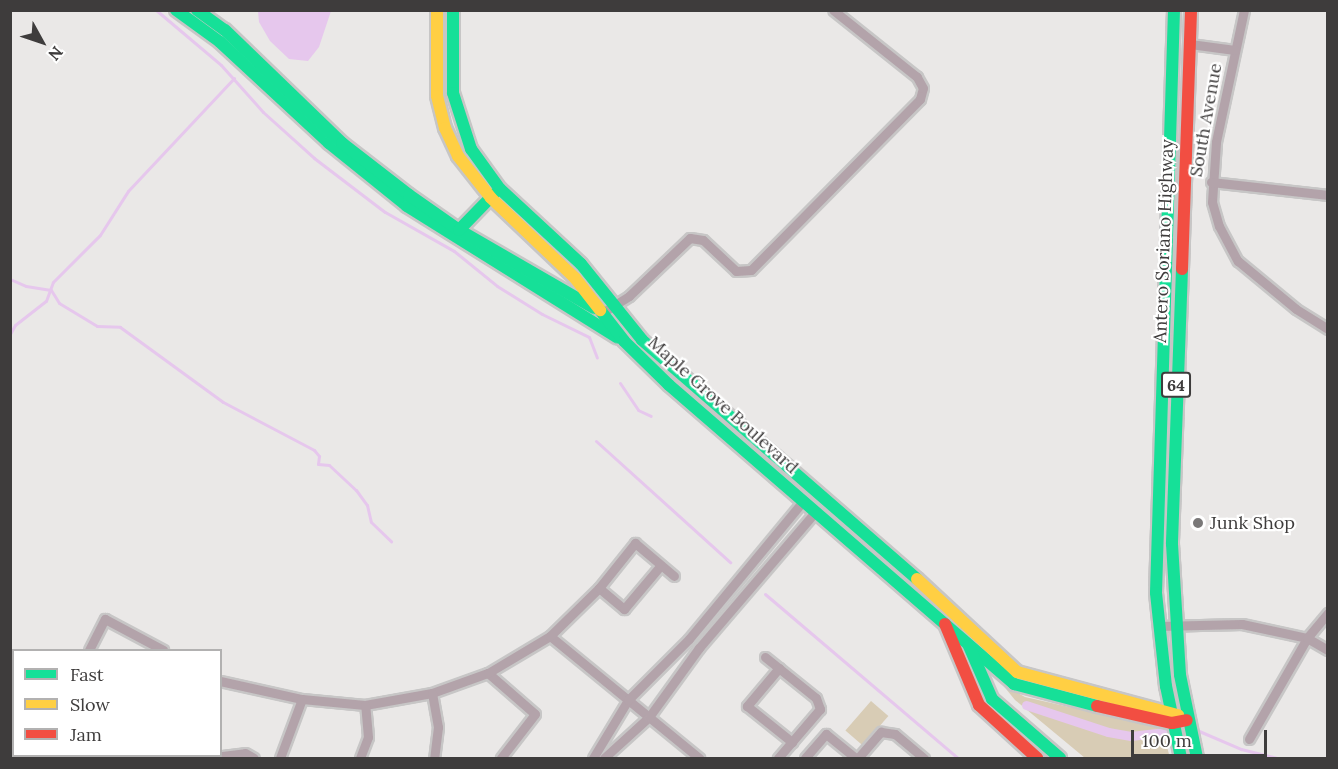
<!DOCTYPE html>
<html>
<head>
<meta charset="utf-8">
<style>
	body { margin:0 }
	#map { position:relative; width:1338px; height:769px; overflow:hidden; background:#eae8e7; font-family:Lora,serif }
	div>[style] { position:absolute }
	.green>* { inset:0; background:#d8ccb5; transform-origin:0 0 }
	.water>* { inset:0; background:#e6c7ed }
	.stream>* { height:3px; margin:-1.5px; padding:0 1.5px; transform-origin:1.5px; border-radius:1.5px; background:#e6c7ed }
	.canal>* { height:9px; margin:-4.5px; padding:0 4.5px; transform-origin:4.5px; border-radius:4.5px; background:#e6c7ed }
	.roads { filter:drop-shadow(2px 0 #c7c6c6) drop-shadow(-2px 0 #c7c6c6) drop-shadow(0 2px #c7c6c6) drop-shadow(0 -2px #c7c6c6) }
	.street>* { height:9px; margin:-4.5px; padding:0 4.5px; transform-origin:4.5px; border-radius:4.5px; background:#b3a3aa }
	.fast>* { height:12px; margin:-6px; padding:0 6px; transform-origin:6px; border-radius:6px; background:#16e098 }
	.slow>* { height:12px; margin:-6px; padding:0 6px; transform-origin:6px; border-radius:6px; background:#ffcf43 }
	.jam>* { height:12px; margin:-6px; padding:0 6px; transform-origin:6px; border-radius:6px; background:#f24e42 }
	.dots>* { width:16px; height:16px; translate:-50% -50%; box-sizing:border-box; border:3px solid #fff; border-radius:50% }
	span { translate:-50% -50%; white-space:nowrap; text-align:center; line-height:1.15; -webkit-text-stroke:4.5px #fff; paint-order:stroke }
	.shield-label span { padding:2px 4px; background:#fff; border:2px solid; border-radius:4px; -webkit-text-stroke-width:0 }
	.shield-label { font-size:16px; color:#3e3c3c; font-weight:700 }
	.street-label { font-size:18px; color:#3e3c3c }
	.poi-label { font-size:18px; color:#3e3c3c }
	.left { translate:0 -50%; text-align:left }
	.frame { position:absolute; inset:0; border:12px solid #3e3c3c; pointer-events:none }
	.legend { position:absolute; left:12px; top:649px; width:210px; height:108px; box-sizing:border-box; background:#fff; border:2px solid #b2b1b1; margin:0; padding:8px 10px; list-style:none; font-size:18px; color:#3e3c3c }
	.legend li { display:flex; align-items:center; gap:12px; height:30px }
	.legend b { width:30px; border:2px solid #b2b1b1 }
	.north { position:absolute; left:12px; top:12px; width:60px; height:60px; -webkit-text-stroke:4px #fff; paint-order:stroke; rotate:130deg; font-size:16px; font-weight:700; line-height:24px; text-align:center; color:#3e3c3c }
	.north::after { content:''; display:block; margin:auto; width:21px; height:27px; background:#3e3c3c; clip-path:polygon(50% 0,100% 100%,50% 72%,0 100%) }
	.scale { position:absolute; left:1131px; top:730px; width:136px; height:27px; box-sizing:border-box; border:3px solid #3e3c3c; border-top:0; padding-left:8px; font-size:18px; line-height:21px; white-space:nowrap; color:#3e3c3c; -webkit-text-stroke:4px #fff; paint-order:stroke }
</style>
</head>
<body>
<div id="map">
	<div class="green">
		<i style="clip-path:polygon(1002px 684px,1025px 697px,1162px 728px,1170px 758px,1085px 758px,1015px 700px)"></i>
		<i style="left:871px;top:701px;width:23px;height:39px;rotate:41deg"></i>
	</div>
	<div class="water">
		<i style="clip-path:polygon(258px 11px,258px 10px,331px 11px,319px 47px,308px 61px,289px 59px,270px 41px,259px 22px)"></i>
	</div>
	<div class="stream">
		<i style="left:156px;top:10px;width:85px;rotate:40.2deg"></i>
		<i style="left:221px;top:65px;width:63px;rotate:48.2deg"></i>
		<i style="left:263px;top:112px;width:69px;rotate:42deg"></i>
		<i style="left:314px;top:158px;width:89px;rotate:37.3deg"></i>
		<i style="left:385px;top:212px;width:79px;rotate:29.5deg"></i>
		<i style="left:454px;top:251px;width:55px;rotate:39.1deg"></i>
		<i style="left:497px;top:286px;width:53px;rotate:31.9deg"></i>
		<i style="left:542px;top:314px;width:52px;rotate:26.1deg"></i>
		<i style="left:589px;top:337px;width:22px;rotate:69deg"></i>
		<i style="left:10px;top:279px;width:17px;rotate:24deg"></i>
		<i style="left:26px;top:286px;width:25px;rotate:9deg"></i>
		<i style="left:51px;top:290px;width:15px;rotate:58deg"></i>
		<i style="left:59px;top:303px;width:44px;rotate:31.2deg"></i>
		<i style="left:97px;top:326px;width:23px;rotate:2deg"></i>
		<i style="left:120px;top:327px;width:127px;rotate:36.1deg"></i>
		<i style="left:223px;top:402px;width:103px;rotate:27.8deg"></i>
		<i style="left:314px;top:450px;width:8px;rotate:50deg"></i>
		<i style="left:319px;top:456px;width:8px;rotate:97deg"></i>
		<i style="left:318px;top:464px;width:11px;rotate:5deg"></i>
		<i style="left:329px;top:465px;width:37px;rotate:43deg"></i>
		<i style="left:356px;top:490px;width:19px;rotate:54deg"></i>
		<i style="left:367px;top:505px;width:17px;rotate:77deg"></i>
		<i style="left:371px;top:522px;width:28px;rotate:44deg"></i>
		<i style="left:10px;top:334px;width:10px;rotate:-61deg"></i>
		<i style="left:15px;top:325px;width:39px;rotate:-38deg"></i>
		<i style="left:46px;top:301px;width:20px;rotate:-70deg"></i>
		<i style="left:53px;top:282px;width:66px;rotate:-45deg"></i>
		<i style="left:100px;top:235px;width:52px;rotate:-57.5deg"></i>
		<i style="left:128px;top:191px;width:155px;rotate:-46.8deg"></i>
		<i style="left:620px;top:383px;width:32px;rotate:56deg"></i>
		<i style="left:638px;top:410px;width:14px;rotate:25deg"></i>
		<i style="left:596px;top:441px;width:181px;rotate:42.1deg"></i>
		<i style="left:765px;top:594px;width:253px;rotate:40.4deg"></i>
		<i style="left:10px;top:677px;width:7px;rotate:56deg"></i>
		<i style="left:1199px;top:731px;width:46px;rotate:23.2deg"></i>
		<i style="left:1241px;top:749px;width:38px;rotate:14deg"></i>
		<i style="left:73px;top:756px;width:17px;rotate:7deg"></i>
	</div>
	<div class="canal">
		<i style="left:1026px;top:705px;width:86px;rotate:18.2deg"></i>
		<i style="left:1108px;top:732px;width:23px;rotate:10deg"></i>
		<i style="left:1131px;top:736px;width:34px;rotate:-7deg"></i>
	</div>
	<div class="roads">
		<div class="street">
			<i style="left:1244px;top:10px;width:135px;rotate:102deg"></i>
			<i style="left:1216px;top:142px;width:60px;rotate:93.8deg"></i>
			<i style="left:1212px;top:202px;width:25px;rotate:74deg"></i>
			<i style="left:1219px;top:226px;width:40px;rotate:62deg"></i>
			<i style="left:1238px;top:261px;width:75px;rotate:39.6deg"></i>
			<i style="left:1296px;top:309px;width:38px;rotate:32deg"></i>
			<i style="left:1190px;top:44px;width:45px;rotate:7.6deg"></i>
			<i style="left:1211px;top:182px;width:118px;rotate:6.3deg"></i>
			<i style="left:602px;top:313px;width:32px;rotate:-32deg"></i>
			<i style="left:629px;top:296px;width:84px;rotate:-43.6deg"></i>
			<i style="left:690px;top:238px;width:13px;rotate:9deg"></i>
			<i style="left:703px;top:240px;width:45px;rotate:43.2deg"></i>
			<i style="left:736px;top:271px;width:15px;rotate:-4deg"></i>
			<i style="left:751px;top:270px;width:240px;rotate:-45.3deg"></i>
			<i style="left:920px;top:99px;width:11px;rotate:-75deg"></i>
			<i style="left:923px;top:88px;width:13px;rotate:-119deg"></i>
			<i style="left:917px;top:77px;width:107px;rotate:-141.4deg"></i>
			<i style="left:599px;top:588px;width:33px;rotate:40deg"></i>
			<i style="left:624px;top:609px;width:57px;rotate:-49.9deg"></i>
			<i style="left:1159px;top:626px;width:83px;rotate:-1.4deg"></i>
			<i style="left:1242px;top:624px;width:66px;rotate:12.2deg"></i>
			<i style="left:1307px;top:638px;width:24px;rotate:30deg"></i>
			<i style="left:550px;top:636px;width:193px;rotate:39.3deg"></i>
			<i style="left:89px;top:650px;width:35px;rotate:-63deg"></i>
			<i style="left:105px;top:619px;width:66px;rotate:28.1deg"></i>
			<i style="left:765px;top:657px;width:65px;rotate:38.8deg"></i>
			<i style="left:816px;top:698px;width:12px;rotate:70deg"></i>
			<i style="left:820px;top:709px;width:65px;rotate:130.6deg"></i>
			<i style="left:779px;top:668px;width:50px;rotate:130.1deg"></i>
			<i style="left:747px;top:706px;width:58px;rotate:38.7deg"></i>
			<i style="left:488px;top:673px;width:62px;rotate:41.1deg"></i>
			<i style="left:535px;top:714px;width:56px;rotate:127.7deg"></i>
			<i style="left:220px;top:681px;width:84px;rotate:12.4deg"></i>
			<i style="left:302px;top:699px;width:63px;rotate:5.4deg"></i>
			<i style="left:365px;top:705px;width:68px;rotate:-10.2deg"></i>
			<i style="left:432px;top:693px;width:59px;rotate:-19.7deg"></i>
			<i style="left:488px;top:673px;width:72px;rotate:-30.8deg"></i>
			<i style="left:550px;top:636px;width:69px;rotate:-44.4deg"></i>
			<i style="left:599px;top:588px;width:58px;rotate:-51.3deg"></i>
			<i style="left:635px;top:543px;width:51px;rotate:40.2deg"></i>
			<i style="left:432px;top:693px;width:35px;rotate:80deg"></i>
			<i style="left:438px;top:727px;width:31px;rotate:97deg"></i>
			<i style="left:1249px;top:739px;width:116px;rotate:-60.1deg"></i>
			<i style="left:1307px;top:638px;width:33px;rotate:-50deg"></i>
			<i style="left:108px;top:756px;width:31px;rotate:4deg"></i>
			<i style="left:206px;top:758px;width:39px;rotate:-7deg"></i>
			<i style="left:245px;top:753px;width:10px;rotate:29deg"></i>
			<i style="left:280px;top:758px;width:63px;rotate:-69.6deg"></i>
			<i style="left:360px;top:758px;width:22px;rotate:-69deg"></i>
			<i style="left:368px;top:737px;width:32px;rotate:-95deg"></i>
			<i style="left:593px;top:758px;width:68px;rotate:-58.9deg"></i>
			<i style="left:628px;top:700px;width:86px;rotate:-45deg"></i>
			<i style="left:689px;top:639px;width:180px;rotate:-50.4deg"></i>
			<i style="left:604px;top:758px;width:61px;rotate:-42.3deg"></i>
			<i style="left:649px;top:717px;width:85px;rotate:-54.1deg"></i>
			<i style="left:699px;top:648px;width:180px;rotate:-49.5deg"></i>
			<i style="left:805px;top:758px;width:32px;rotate:-49deg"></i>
			<i style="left:826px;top:734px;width:38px;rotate:39deg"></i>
			<i style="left:858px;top:758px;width:35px;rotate:-49deg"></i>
			<i style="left:881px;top:732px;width:14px;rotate:8deg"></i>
			<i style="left:895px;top:734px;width:38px;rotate:40deg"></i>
		</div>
		<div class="fast">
			<i style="left:176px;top:10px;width:54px;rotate:36deg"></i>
			<i style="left:220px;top:42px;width:149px;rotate:42.8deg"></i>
			<i style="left:329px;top:143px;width:100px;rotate:38.9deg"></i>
			<i style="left:407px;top:206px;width:248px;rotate:32deg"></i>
			<i style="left:197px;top:10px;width:34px;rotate:36deg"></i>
			<i style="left:225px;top:30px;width:163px;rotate:44deg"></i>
			<i style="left:342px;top:143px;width:85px;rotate:37.8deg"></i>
			<i style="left:409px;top:195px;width:61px;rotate:35deg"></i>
			<i style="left:459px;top:230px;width:156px;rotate:30deg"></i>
			<i style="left:453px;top:10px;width:83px;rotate:90deg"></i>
			<i style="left:453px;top:93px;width:59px;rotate:72.2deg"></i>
			<i style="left:471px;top:149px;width:49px;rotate:54.1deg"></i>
			<i style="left:500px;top:189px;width:110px;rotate:42.8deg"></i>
			<i style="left:581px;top:264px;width:97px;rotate:51.2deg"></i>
			<i style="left:642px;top:340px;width:364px;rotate:41deg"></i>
			<i style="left:1174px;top:10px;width:583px;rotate:91.77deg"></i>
			<i style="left:1156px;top:593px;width:94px;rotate:83.9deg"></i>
			<i style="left:1166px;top:686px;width:74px;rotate:78.2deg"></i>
			<i style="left:459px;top:230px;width:50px;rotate:-45.8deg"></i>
			<i style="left:1182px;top:269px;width:275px;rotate:92.1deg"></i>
			<i style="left:1172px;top:544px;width:131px;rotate:86.5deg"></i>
			<i style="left:1180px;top:675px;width:85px;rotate:78.4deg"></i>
			<i style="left:600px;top:310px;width:39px;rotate:52deg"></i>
			<i style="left:624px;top:341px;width:63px;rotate:44.4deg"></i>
			<i style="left:669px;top:385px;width:457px;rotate:40.9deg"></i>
			<i style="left:1014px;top:684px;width:86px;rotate:14.8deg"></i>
			<i style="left:969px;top:646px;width:58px;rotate:66.5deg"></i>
			<i style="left:992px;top:699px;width:90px;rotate:40.9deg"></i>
		</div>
		<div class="slow">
			<i style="left:437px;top:10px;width:86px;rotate:90deg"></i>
			<i style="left:437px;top:96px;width:33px;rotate:76deg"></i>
			<i style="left:445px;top:128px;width:31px;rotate:65deg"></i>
			<i style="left:458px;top:156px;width:53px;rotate:51.8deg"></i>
			<i style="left:491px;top:198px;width:116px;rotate:43.6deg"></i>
			<i style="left:575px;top:278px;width:41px;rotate:52deg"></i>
			<i style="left:917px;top:579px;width:137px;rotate:42.9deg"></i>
			<i style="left:1017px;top:672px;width:167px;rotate:15deg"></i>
		</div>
		<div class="jam">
			<i style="left:1182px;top:269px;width:259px;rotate:-88deg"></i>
			<i style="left:945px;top:624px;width:88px;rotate:67.2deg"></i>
			<i style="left:979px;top:705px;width:79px;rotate:42.4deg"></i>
			<i style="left:1097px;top:706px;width:77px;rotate:12.8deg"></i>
			<i style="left:1172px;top:723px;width:15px;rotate:-11deg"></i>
		</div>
	</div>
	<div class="dots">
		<i style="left:1198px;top:523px;background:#7a7878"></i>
	</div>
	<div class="shield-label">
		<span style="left:1176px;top:385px">64</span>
	</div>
	<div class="street-label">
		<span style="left:1206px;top:120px;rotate:-80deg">South Avenue</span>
		<span style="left:1164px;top:241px;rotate:-88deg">Antero Soriano Highway</span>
		<span style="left:723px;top:405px;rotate:42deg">Maple Grove Boulevard</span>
	</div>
	<div class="poi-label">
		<span class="left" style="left:1210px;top:523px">Junk Shop</span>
	</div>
	<div class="frame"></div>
	<ul class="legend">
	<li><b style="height:8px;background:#16e098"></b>Fast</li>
	<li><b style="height:8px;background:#ffcf43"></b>Slow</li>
	<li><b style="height:8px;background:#f24e42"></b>Jam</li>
	</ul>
	<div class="north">N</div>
	<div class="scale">100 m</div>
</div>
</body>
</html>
